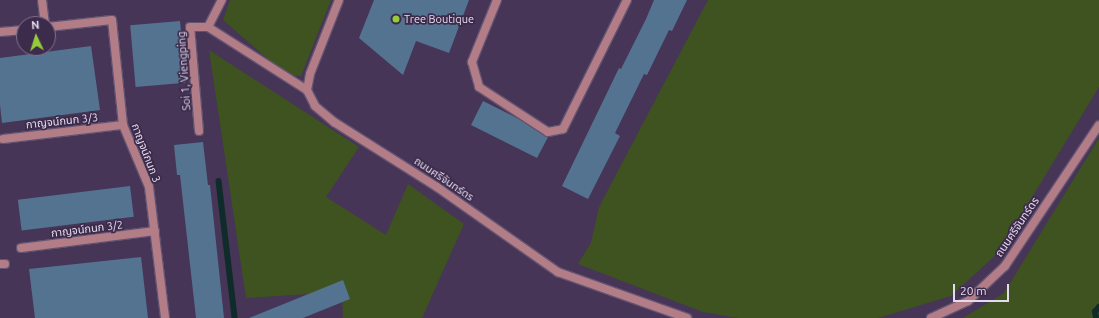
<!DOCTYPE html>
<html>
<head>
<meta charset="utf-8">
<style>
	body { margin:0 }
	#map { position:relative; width:1099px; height:318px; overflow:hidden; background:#463556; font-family:Ubuntu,"Noto Sans Thai",sans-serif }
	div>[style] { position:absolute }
	.green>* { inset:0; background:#3e531f }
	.stream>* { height:5.5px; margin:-2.75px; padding:0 2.75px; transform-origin:2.75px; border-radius:2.75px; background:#0f2c2a }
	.building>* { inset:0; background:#547391; transform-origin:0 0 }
	.roads { filter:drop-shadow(1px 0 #635372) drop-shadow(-1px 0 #635372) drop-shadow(0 1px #635372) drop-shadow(0 -1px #635372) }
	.street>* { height:8px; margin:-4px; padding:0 4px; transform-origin:4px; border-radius:4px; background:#b27d86 }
	.dots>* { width:11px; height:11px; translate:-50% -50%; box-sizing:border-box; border:2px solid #3c2b4b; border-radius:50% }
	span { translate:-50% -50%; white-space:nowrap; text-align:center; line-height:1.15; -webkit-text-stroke:3.5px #3c2b4b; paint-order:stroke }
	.poi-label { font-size:11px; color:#e5dbef }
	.left { translate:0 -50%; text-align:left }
	.street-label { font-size:11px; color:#e5dbef }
	.north { position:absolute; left:16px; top:16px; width:40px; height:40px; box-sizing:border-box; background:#3c2b4b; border:1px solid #80718d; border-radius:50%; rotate:356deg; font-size:11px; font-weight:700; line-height:16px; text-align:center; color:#e5dbef }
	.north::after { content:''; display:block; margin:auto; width:14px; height:18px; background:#96cc3a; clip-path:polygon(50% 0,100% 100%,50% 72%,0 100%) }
	.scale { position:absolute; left:953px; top:284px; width:56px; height:18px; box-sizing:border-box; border:2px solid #e5dbef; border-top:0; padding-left:5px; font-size:12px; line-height:14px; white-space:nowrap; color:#e5dbef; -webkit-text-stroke:3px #3c2b4b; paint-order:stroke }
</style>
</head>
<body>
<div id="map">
	<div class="green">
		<i style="clip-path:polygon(230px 0,331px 0,301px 76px,286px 75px,223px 20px)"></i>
		<i style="clip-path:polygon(708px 0,1099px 0,1099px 87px,998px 253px,951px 296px,878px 318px,738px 318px,703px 312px,578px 264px,591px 243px,599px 207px)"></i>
		<i style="clip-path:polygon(209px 50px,359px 147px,326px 197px,386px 235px,408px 184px,464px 224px,422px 318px,343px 318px,342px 292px,246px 298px)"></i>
		<i style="clip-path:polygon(1099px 138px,1099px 318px,963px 318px,1004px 293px)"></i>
	</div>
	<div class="stream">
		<i style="left:219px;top:181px;width:138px;rotate:83.3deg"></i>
		<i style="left:1096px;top:318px;width:6px;rotate:-99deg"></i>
		<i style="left:1095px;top:312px;width:6px;rotate:-51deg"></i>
	</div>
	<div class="building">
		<i style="clip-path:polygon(374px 0,469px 0,449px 53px,416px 41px,403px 75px,359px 38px)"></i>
		<i style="clip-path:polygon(654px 0,687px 0,672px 31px,669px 30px,647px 75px,644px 74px,615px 133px,620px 136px,588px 199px,562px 186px,619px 68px,621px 69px,646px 19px)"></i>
		<i style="left:180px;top:21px;width:62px;height:50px;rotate:85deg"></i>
		<i style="clip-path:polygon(91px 46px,100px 110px,2px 123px,0 105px,0 58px)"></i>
		<i style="clip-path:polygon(483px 101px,519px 119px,548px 137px,537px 158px,471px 125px)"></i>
		<i style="clip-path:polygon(203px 142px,208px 185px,210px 185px,224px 318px,196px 318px,180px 175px,177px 175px,174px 145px)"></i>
		<i style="left:130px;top:186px;width:31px;height:113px;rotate:83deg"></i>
		<i style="clip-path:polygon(141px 257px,148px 318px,35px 318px,29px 269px)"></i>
		<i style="clip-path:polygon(343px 280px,350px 299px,303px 318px,249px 318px)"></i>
	</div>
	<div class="roads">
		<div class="street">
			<i style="left:42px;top:0;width:24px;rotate:83deg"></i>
			<i style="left:497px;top:0;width:67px;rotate:112deg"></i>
			<i style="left:472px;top:62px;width:26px;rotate:74deg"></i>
			<i style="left:479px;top:87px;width:82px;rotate:33.1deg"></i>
			<i style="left:548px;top:132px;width:15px;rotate:-11deg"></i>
			<i style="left:563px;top:129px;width:144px;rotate:-63.6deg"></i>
			<i style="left:48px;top:27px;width:64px;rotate:-6.2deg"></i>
			<i style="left:112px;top:20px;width:106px;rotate:84deg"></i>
			<i style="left:123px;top:125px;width:67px;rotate:67.2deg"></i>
			<i style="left:149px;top:187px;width:132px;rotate:83deg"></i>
			<i style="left:208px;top:27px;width:117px;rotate:32.5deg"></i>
			<i style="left:307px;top:90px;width:18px;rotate:63deg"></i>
			<i style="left:315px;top:106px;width:25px;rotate:40deg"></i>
			<i style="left:334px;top:122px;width:122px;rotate:32.3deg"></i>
			<i style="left:437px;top:187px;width:148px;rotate:35.1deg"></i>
			<i style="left:558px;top:272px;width:137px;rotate:19.6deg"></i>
			<i style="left:208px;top:27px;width:30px;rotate:-63deg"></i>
			<i style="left:0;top:32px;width:24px;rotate:-5deg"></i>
			<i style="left:307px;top:90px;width:16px;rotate:-79deg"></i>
			<i style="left:310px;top:74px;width:79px;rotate:-68.6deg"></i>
			<i style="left:199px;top:131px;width:104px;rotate:-94.9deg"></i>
			<i style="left:190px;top:27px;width:18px"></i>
			<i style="left:3px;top:139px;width:121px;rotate:-6.7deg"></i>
			<i style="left:21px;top:248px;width:135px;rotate:-7.2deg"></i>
			<i style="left:0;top:264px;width:5px"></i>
			<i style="left:931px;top:318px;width:41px;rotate:-24.7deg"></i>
			<i style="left:968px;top:301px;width:51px;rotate:-43.4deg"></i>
			<i style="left:1005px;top:266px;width:169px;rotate:-56.3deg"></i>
		</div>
	</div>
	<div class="dots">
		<i style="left:396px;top:19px;background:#96cc3a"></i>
	</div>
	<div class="poi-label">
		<span class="left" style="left:404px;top:19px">Tree Boutique</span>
	</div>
	<div class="street-label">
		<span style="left:184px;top:71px;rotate:-94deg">Soi 1, Viengping</span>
		<span style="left:62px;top:121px;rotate:-6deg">กาญจน์กนก 3/3</span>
		<span style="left:146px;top:153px;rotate:69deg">กาญจน์กนก 3</span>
		<span style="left:444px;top:179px;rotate:34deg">ถนนศรีจันทร์ดร</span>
		<span style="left:1017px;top:227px;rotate:-56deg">ถนนศรีจันทร์ดร</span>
		<span style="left:87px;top:229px;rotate:-7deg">กาญจน์กนก 3/2</span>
	</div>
	<div class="north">N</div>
	<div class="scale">20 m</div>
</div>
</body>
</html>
